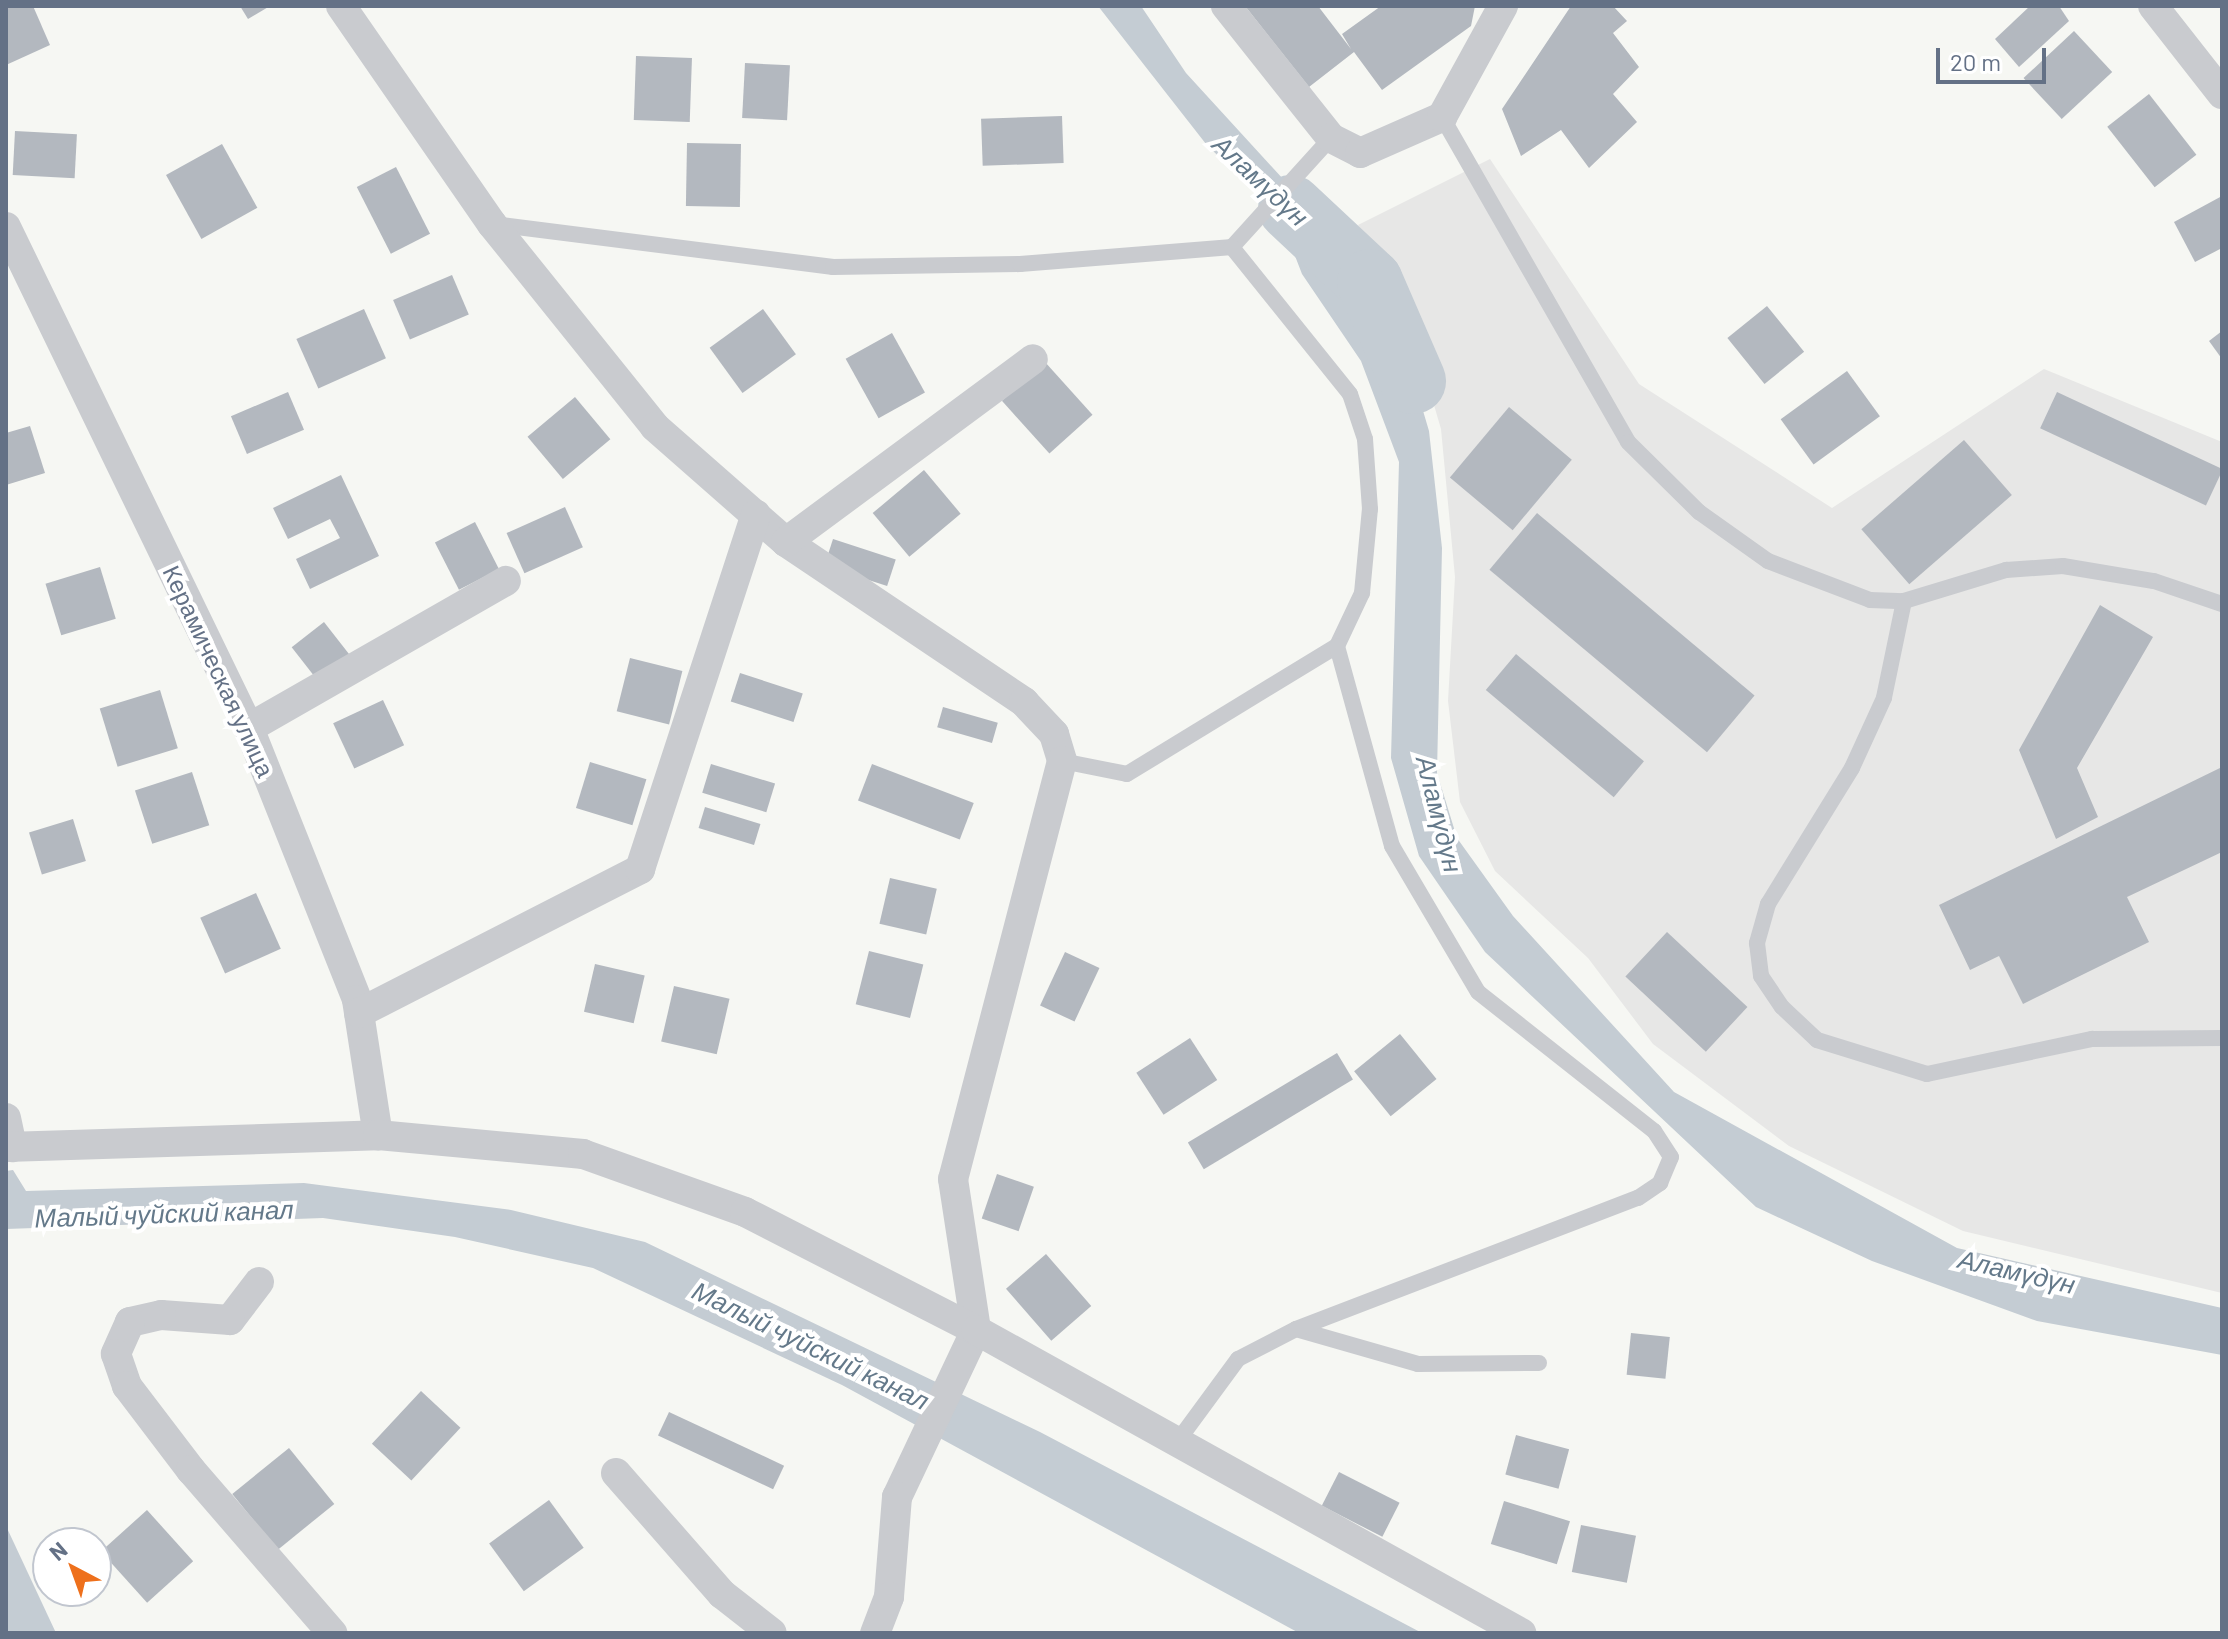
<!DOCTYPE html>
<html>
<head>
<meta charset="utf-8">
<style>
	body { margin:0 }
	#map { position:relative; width:2228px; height:1639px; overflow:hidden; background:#f6f7f3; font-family:Barlow,sans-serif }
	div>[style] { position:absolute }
	.built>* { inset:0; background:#e7e7e6 }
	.water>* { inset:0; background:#c4ccd3 }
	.river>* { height:66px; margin:-33px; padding:0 33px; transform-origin:33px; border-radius:33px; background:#c4ccd3 }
	.building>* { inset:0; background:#b3b8bf; transform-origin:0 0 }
	.service>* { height:16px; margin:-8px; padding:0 8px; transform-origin:8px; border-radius:8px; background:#c9cbcf }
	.minor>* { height:30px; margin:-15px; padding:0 15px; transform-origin:15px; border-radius:15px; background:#c9cbcf }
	span { translate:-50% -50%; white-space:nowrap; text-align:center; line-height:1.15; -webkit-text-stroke:8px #fff; paint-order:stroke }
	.street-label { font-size:24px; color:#647186 }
	.water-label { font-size:26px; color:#64798a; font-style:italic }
	.frame { position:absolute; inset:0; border:8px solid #647186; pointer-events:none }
	.north { position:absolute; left:32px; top:1527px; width:80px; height:80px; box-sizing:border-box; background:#fff; border:2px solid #c1c6cf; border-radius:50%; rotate:319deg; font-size:22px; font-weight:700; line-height:32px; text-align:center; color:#647186 }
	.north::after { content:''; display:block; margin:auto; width:28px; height:36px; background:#ee701c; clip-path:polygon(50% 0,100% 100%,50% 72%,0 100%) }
	.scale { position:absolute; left:1936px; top:48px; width:110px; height:36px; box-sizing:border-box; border:4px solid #647186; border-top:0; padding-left:10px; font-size:24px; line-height:28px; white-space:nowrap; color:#647186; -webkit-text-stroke:6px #fff; paint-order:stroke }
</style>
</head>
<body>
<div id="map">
	<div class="built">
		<i style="clip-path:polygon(1490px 159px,1639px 384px,1832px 508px,2044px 369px,2222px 442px,2222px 1293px,1963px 1231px,1789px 1146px,1653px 1044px,1588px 958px,1495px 871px,1460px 802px,1448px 701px,1455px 577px,1441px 429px,1405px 306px,1358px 225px)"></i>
	</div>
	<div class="water">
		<i style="clip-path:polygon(1098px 6px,1141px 6px,1186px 73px,1317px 216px,1398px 326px,1429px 431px,1442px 548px,1437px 773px,1457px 838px,1513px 916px,1674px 1092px,1957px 1248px,2222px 1308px,2222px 1355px,2037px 1321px,1872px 1261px,1756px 1207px,1485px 952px,1419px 856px,1391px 758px,1399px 462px,1361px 361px,1302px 274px,1280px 217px,1206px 144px)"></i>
		<i style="clip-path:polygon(13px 1170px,26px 1191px,304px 1183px,511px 1210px,645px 1242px,1040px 1432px,1422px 1633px,1299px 1633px,842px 1385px,593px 1268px,455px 1237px,323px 1218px,6px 1229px,6px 1171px)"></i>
		<i style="clip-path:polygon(6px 1526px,56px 1633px,6px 1633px)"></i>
	</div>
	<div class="river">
		<i style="left:1291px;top:208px;width:108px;rotate:43.1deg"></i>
		<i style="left:1370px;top:282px;width:108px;rotate:66.5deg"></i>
	</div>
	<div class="building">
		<i style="clip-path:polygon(6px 6px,33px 6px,50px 45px,6px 65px)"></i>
		<i style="clip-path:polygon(240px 6px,270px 6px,248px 19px)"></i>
		<i style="clip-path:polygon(1245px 6px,1318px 6px,1351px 49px,1342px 34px,1381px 6px,1475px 6px,1471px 26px,1382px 90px,1354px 52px,1309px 87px)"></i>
		<i style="clip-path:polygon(1571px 6px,1613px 6px,1627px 21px,1613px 33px,1639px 67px,1613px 94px,1637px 122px,1589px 168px,1561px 130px,1521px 156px,1502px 109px)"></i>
		<i style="clip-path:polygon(2030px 6px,2059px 6px,2069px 21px,2019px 67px,1995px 39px)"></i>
		<i style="left:2074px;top:31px;width:56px;height:69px;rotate:47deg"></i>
		<i style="left:636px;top:56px;width:56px;height:64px;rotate:2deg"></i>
		<i style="left:745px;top:63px;width:45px;height:55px;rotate:3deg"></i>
		<i style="left:2149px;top:94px;width:77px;height:53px;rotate:52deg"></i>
		<i style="left:1062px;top:116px;width:47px;height:81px;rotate:88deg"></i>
		<i style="left:15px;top:131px;width:62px;height:44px;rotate:3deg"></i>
		<i style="left:687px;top:143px;width:54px;height:63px;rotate:1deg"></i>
		<i style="left:222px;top:144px;width:73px;height:64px;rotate:61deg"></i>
		<i style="left:396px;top:167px;width:75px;height:44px;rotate:63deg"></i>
		<i style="clip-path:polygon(2222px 196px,2222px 248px,2195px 262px,2174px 222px)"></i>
		<i style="left:452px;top:275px;width:43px;height:64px;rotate:67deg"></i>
		<i style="left:1767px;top:306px;width:59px;height:51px;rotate:51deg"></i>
		<i style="left:364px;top:309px;width:54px;height:74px;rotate:66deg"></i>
		<i style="left:763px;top:309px;width:56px;height:66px;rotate:54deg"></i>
		<i style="clip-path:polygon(2222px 331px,2222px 359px,2209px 341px)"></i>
		<i style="left:892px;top:333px;width:68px;height:53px;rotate:61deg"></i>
		<i style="left:1045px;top:362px;width:71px;height:58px;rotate:48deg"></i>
		<i style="left:1847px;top:371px;width:56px;height:82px;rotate:54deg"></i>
		<i style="left:288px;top:392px;width:41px;height:62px;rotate:67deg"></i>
		<i style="left:2057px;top:392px;width:183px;height:40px;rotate:25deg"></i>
		<i style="left:575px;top:397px;width:55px;height:62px;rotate:50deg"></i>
		<i style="left:1509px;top:407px;width:82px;height:92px;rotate:40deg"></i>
		<i style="clip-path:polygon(30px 426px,45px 473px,6px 485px,6px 433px)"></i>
		<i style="left:1964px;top:440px;width:73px;height:136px;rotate:49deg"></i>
		<i style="left:924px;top:470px;width:57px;height:67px;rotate:50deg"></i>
		<i style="clip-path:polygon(341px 475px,379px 556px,310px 589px,296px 559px,340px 538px,330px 519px,288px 539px,273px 508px)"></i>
		<i style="left:565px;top:507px;width:44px;height:64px;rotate:66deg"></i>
		<i style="left:1537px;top:513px;width:284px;height:74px;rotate:40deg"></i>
		<i style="left:475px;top:522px;width:53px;height:45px;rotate:63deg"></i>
		<i style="left:833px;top:539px;width:66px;height:28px;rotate:18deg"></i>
		<i style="left:100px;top:567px;width:54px;height:57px;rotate:73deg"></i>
		<i style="clip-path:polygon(2100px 605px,2153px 637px,2077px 768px,2098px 817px,2056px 839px,2019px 750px)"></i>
		<i style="left:324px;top:622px;width:46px;height:41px;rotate:52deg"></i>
		<i style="left:1516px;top:654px;width:167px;height:47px;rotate:40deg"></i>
		<i style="left:630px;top:658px;width:54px;height:55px;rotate:14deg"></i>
		<i style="left:740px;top:673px;width:66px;height:30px;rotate:18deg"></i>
		<i style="left:160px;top:690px;width:61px;height:63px;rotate:73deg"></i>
		<i style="left:383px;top:700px;width:50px;height:55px;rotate:65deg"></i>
		<i style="left:943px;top:707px;width:57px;height:21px;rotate:16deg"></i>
		<i style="left:590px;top:762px;width:59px;height:48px;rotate:17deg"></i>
		<i style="left:711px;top:764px;width:67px;height:30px;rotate:17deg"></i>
		<i style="left:872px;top:764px;width:109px;height:39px;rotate:21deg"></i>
		<i style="clip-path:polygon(2222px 767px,2222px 852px,2127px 897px,2149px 942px,2023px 1004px,1999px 956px,1970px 970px,1939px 905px)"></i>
		<i style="left:192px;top:772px;width:56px;height:60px;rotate:72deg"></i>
		<i style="left:705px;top:807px;width:58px;height:22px;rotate:17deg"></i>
		<i style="left:73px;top:819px;width:44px;height:46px;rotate:73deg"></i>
		<i style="left:890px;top:878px;width:48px;height:47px;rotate:13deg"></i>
		<i style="left:256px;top:893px;width:61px;height:61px;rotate:66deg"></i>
		<i style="left:1667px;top:932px;width:110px;height:61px;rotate:43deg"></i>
		<i style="left:869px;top:951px;width:56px;height:55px;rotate:14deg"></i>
		<i style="left:1065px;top:952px;width:38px;height:59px;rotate:25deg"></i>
		<i style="left:595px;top:964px;width:51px;height:49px;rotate:13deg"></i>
		<i style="left:674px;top:986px;width:57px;height:57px;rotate:13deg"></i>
		<i style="left:1400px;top:1034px;width:58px;height:59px;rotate:51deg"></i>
		<i style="left:1190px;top:1038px;width:50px;height:64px;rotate:57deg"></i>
		<i style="left:1337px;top:1053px;width:31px;height:174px;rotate:59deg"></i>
		<i style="left:997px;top:1174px;width:39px;height:47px;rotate:19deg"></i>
		<i style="left:1046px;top:1254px;width:69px;height:53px;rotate:49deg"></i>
		<i style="left:1631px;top:1333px;width:39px;height:42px;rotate:6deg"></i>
		<i style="left:421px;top:1391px;width:54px;height:72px;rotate:43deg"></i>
		<i style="left:669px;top:1412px;width:127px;height:26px;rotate:25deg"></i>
		<i style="left:1516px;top:1435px;width:55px;height:41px;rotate:15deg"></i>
		<i style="left:289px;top:1448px;width:72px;height:73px;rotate:51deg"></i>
		<i style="left:1339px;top:1472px;width:68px;height:38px;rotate:27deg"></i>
		<i style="left:549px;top:1500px;width:59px;height:74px;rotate:54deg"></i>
		<i style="left:1504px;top:1501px;width:69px;height:45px;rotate:17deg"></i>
		<i style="left:147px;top:1510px;width:69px;height:62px;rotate:48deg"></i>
		<i style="left:1581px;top:1525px;width:56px;height:48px;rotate:11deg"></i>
	</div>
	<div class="service">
		<i style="left:1442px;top:117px;width:374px;rotate:60.2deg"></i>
		<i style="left:1628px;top:442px;width:100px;rotate:44.6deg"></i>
		<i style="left:1699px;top:512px;width:85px;rotate:35.4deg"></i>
		<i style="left:1768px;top:561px;width:109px;rotate:20.9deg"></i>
		<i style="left:1870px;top:600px;width:34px;rotate:2deg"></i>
		<i style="left:1904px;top:601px;width:107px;rotate:-16.9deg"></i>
		<i style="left:2006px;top:570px;width:57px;rotate:-4deg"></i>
		<i style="left:2063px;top:566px;width:92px;rotate:9.4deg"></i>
		<i style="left:2154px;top:581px;width:72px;rotate:18.7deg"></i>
		<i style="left:493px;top:224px;width:343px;rotate:7.2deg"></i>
		<i style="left:833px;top:267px;width:187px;rotate:-0.9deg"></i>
		<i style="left:1020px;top:264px;width:213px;rotate:-4.6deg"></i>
		<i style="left:1232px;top:247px;width:147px;rotate:-47.8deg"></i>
		<i style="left:1904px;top:601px;width:99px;rotate:101.7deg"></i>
		<i style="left:1884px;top:698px;width:77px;rotate:114.6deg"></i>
		<i style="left:1852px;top:768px;width:160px;rotate:121.7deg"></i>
		<i style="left:1768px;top:904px;width:41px;rotate:105.8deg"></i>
		<i style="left:1757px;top:943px;width:33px;rotate:83deg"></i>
		<i style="left:1761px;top:976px;width:37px;rotate:56deg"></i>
		<i style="left:1782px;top:1007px;width:48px;rotate:43.3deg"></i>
		<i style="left:1817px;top:1040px;width:115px;rotate:17.2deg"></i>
		<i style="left:1927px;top:1074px;width:169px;rotate:-12deg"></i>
		<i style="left:2092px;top:1039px;width:130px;rotate:-0.4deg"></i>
		<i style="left:1062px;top:761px;width:66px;rotate:11.3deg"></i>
		<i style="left:1127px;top:774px;width:246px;rotate:-31.4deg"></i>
		<i style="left:1337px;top:646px;width:59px;rotate:-64.7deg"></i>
		<i style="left:1362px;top:593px;width:84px;rotate:-84.6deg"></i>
		<i style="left:1370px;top:509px;width:70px;rotate:-94.1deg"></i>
		<i style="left:1365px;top:439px;width:47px;rotate:-108.4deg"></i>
		<i style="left:1350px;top:394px;width:189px;rotate:-128.8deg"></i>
		<i style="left:1296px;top:1329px;width:127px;rotate:16deg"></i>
		<i style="left:1418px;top:1364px;width:121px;rotate:-0.5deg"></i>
		<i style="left:1177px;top:1442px;width:103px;rotate:-53.7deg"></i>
		<i style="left:1238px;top:1359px;width:65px;rotate:-27.3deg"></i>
		<i style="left:1296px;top:1329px;width:366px;rotate:-21deg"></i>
		<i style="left:1638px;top:1198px;width:27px;rotate:-34deg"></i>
		<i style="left:1660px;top:1183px;width:28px;rotate:-67deg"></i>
		<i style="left:1671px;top:1157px;width:31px;rotate:-123deg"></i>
		<i style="left:1654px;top:1131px;width:224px;rotate:-141.7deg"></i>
		<i style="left:1478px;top:992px;width:169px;rotate:-120.5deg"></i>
		<i style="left:1392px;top:846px;width:207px;rotate:-105.4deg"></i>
	</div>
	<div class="minor">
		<i style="left:341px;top:6px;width:265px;rotate:55.3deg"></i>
		<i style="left:492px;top:224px;width:260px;rotate:51.2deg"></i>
		<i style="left:655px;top:427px;width:174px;rotate:41.3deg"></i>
		<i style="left:786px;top:542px;width:287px;rotate:33.9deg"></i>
		<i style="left:1024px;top:702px;width:44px;rotate:46.8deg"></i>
		<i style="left:1054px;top:734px;width:28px;rotate:73deg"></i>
		<i style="left:1062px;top:761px;width:432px;rotate:104.6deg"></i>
		<i style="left:953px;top:1179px;width:153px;rotate:81.3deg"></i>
		<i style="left:976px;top:1330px;width:185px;rotate:115.3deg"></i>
		<i style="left:897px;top:1497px;width:100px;rotate:94.6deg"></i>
		<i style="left:889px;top:1597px;width:39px;rotate:111deg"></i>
		<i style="left:1226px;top:6px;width:169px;rotate:51.5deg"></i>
		<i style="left:1331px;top:138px;width:33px;rotate:27deg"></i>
		<i style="left:1360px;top:153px;width:90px;rotate:-23.7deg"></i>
		<i style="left:1442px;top:117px;width:127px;rotate:-61.2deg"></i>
		<i style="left:2153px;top:6px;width:112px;rotate:51.9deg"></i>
		<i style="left:6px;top:227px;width:557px;rotate:64.13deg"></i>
		<i style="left:249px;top:728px;width:293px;rotate:68.3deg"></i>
		<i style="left:357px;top:1000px;width:137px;rotate:81.2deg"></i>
		<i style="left:786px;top:542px;width:307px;rotate:-36.5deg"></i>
		<i style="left:249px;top:728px;width:296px;rotate:-29.8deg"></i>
		<i style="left:359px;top:1013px;width:316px;rotate:-27.1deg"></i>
		<i style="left:640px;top:869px;width:373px;rotate:-71.9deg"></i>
		<i style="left:6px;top:1118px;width:30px;rotate:78deg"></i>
		<i style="left:6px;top:1147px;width:372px;rotate:-1.8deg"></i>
		<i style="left:378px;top:1135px;width:206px;rotate:5.3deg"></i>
		<i style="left:583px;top:1154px;width:172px;rotate:19.7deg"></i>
		<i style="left:745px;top:1212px;width:259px;rotate:27.1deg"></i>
		<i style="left:976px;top:1330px;width:624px;rotate:29.07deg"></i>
		<i style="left:259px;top:1282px;width:48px;rotate:127.3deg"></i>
		<i style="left:230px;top:1320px;width:69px;rotate:-175.9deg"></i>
		<i style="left:161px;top:1315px;width:32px;rotate:167deg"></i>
		<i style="left:130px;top:1322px;width:35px;rotate:114deg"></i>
		<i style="left:116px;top:1354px;width:34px;rotate:71deg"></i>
		<i style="left:127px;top:1386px;width:106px;rotate:52.7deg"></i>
		<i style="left:191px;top:1470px;width:216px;rotate:49.1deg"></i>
		<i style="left:616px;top:1473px;width:161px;rotate:48.8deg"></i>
		<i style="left:722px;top:1594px;width:63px;rotate:38deg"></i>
	</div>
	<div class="street-label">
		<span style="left:219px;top:671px;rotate:65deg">Керамическая улица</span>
	</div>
	<div class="water-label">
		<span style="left:1261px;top:180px;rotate:43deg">Аламүдүн</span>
		<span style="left:1440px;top:814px;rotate:76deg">Аламүдүн</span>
		<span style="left:164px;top:1213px;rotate:-2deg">Малый чуйский канал</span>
		<span style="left:2017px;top:1271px;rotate:13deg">Аламүдүн</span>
		<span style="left:811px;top:1345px;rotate:26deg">Малый чуйский канал</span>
	</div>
	<div class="frame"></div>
	<div class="north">N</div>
	<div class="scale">20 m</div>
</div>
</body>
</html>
